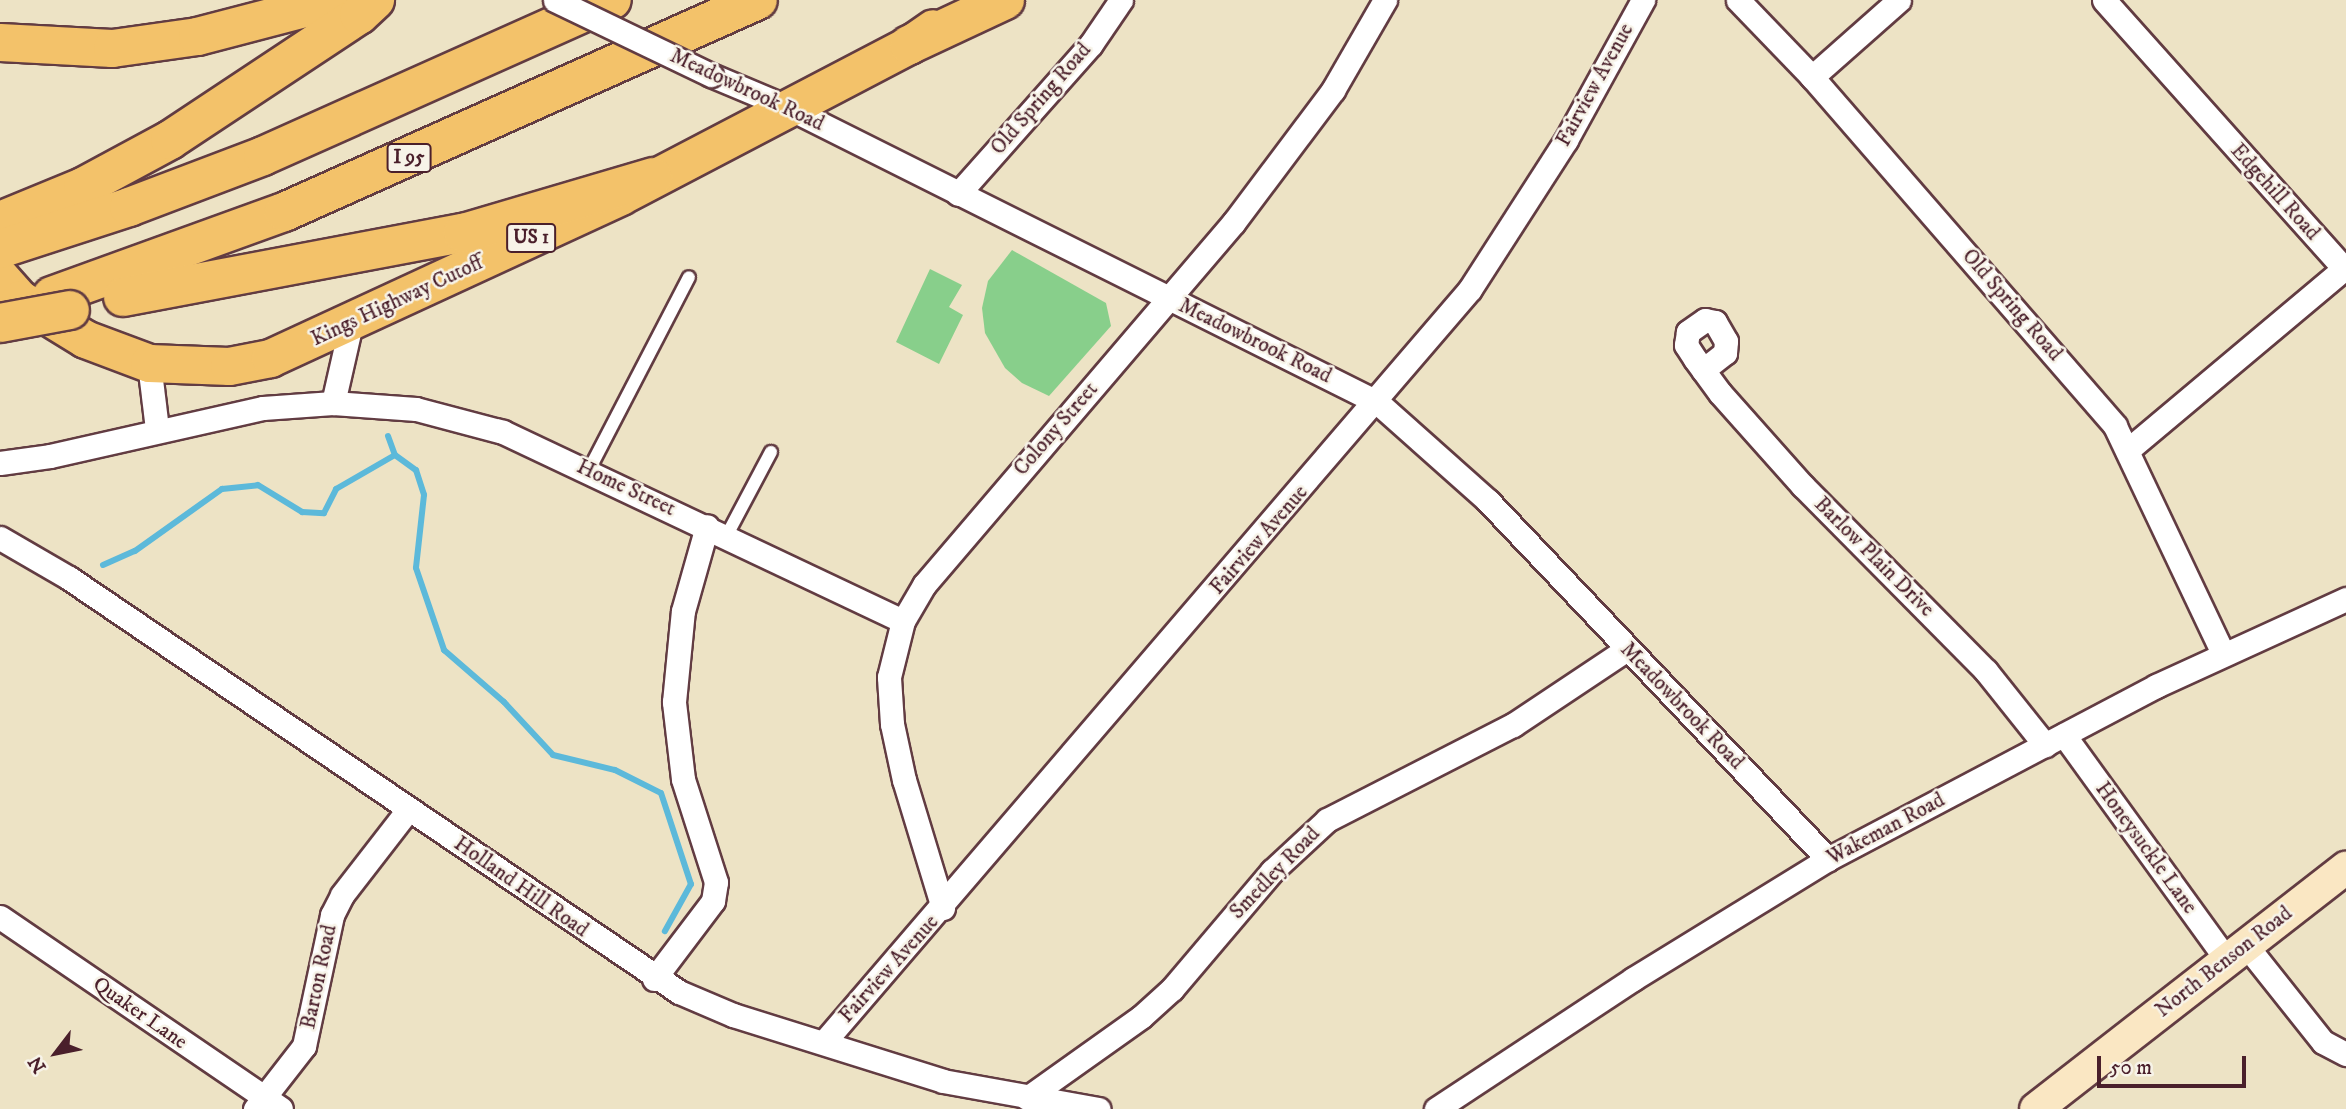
<!DOCTYPE html>
<html>
<head>
<meta charset="utf-8">
<style>
	body { margin:0 }
	#map { position:relative; width:2346px; height:1109px; overflow:hidden; background:#ede3c5; font-family:"IM FELL DW Pica",serif }
	div>[style] { position:absolute }
	.green>* { inset:0; background:#88cf8b }
	.stream>* { height:6px; margin:-3px; padding:0 3px; transform-origin:3px; border-radius:3px; background:#5cb9da }
	.roads { filter:drop-shadow(2px 0 #623c42) drop-shadow(-2px 0 #623c42) drop-shadow(0 2px #623c42) drop-shadow(0 -2px #623c42) }
	.lane>* { height:12px; margin:-6px; padding:0 6px; transform-origin:6px; border-radius:6px; background:#fff }
	.street>* { height:23px; margin:-11.5px; padding:0 11.5px; transform-origin:11.5px; border-radius:11.5px; background:#fff }
	.secondary>* { height:32px; margin:-16px; padding:0 16px; transform-origin:16px; border-radius:16px; background:#fae7c3 }
	.primary>* { height:37px; margin:-18.5px; padding:0 18.5px; transform-origin:18.5px; border-radius:18.5px; background:#f3c26a }
	.highway>* { height:38px; margin:-19px; padding:0 19px; transform-origin:19px; border-radius:19px; background:#f3c26a }
	.bridges { filter:drop-shadow(2px 0 #623c42) drop-shadow(-2px 0 #623c42) drop-shadow(0 2px #623c42) drop-shadow(0 -2px #623c42) }
	.street-bridge>* { height:23px; margin:-11.5px; padding:0 11.5px; transform-origin:11.5px; border-radius:11.5px; background:#fff }
	.highway-bridge>* { height:38px; margin:-19px; padding:0 19px; transform-origin:19px; border-radius:19px; background:#f3c26a }
	span { translate:-50% -50%; white-space:nowrap; text-align:center; line-height:1.15; -webkit-text-stroke:5px #f7f3e8; paint-order:stroke }
	.shield-label span { padding:2px 5px; background:#f7f3e8; border:2px solid; border-radius:5px; -webkit-text-stroke-width:0 }
	.shield-label { font-size:19px; color:#4a1f2b; font-weight:700 }
	.street-label { font-size:21px; color:#4a1f2b }
	.north { position:absolute; left:21px; top:1018px; width:70px; height:70px; -webkit-text-stroke:5px #f7f3e8; paint-order:stroke; rotate:238deg; font-size:19px; font-weight:700; line-height:28px; text-align:center; color:#4a1f2b }
	.north::after { content:''; display:block; margin:auto; width:24px; height:32px; background:#4a1f2b; clip-path:polygon(50% 0,100% 100%,50% 72%,0 100%) }
	.scale { position:absolute; left:2097px; top:1056px; width:149px; height:32px; box-sizing:border-box; border:4px solid #4a1f2b; border-top:0; padding-left:9px; font-size:21px; line-height:24px; white-space:nowrap; color:#4a1f2b; -webkit-text-stroke:5px #f7f3e8; paint-order:stroke }
</style>
</head>
<body>
<div id="map">
	<div class="green">
		<i style="clip-path:polygon(1012px 250px,1106px 303px,1111px 326px,1049px 396px,1022px 383px,1005px 368px,985px 333px,982px 308px,988px 281px)"></i>
		<i style="clip-path:polygon(930px 269px,962px 285px,949px 307px,963px 315px,939px 364px,896px 342px)"></i>
	</div>
	<div class="stream">
		<i style="left:388px;top:436px;width:20px;rotate:70deg"></i>
		<i style="left:395px;top:455px;width:26px;rotate:36deg"></i>
		<i style="left:416px;top:470px;width:26px;rotate:72deg"></i>
		<i style="left:424px;top:495px;width:73px;rotate:96.3deg"></i>
		<i style="left:416px;top:568px;width:87px;rotate:71.1deg"></i>
		<i style="left:444px;top:650px;width:79px;rotate:40.9deg"></i>
		<i style="left:504px;top:702px;width:72px;rotate:47.2deg"></i>
		<i style="left:553px;top:755px;width:64px;rotate:13.6deg"></i>
		<i style="left:615px;top:770px;width:51px;rotate:26.6deg"></i>
		<i style="left:661px;top:793px;width:96px;rotate:71.8deg"></i>
		<i style="left:691px;top:884px;width:54px;rotate:119deg"></i>
		<i style="left:103px;top:565px;width:35px;rotate:-24deg"></i>
		<i style="left:135px;top:551px;width:107px;rotate:-35.5deg"></i>
		<i style="left:222px;top:489px;width:36px;rotate:-6deg"></i>
		<i style="left:258px;top:485px;width:52px;rotate:31.5deg"></i>
		<i style="left:302px;top:512px;width:22px;rotate:3deg"></i>
		<i style="left:324px;top:513px;width:27px;rotate:-63deg"></i>
		<i style="left:336px;top:489px;width:68px;rotate:-30deg"></i>
	</div>
	<div class="roads">
		<div class="lane">
			<i style="left:589px;top:470px;width:217px;rotate:-62.6deg"></i>
			<i style="left:727px;top:535px;width:94px;rotate:-62.1deg"></i>
		</div>
		<div class="street">
			<i style="left:1738px;top:0;width:107px;rotate:46.1deg"></i>
			<i style="left:1812px;top:77px;width:462px;rotate:49deg"></i>
			<i style="left:2115px;top:426px;width:251px;rotate:64.6deg"></i>
			<i style="left:2104px;top:0;width:360px;rotate:48.2deg"></i>
			<i style="left:711px;top:75px;width:82px;rotate:22.8deg"></i>
			<i style="left:787px;top:107px;width:660px;rotate:26.57deg"></i>
			<i style="left:1377px;top:402px;width:149px;rotate:41.7deg"></i>
			<i style="left:1488px;top:501px;width:494px;rotate:46.5deg"></i>
			<i style="left:1812px;top:77px;width:116px;rotate:-41.5deg"></i>
			<i style="left:958px;top:194px;width:200px;rotate:-48.4deg"></i>
			<i style="left:1091px;top:44px;width:53px;rotate:-55.7deg"></i>
			<i style="left:149px;top:363px;width:66px;rotate:83.1deg"></i>
			<i style="left:1703px;top:370px;width:28px;rotate:-38deg"></i>
			<i style="left:1725px;top:353px;width:12px;rotate:-85deg"></i>
			<i style="left:1726px;top:341px;width:22px;rotate:-120deg"></i>
			<i style="left:1715px;top:322px;width:10px;rotate:-169deg"></i>
			<i style="left:1705px;top:320px;width:21px;rotate:145deg"></i>
			<i style="left:1688px;top:332px;width:13px;rotate:99deg"></i>
			<i style="left:1686px;top:345px;width:17px;rotate:57deg"></i>
			<i style="left:1695px;top:359px;width:42px;rotate:53.7deg"></i>
			<i style="left:1720px;top:393px;width:125px;rotate:48.3deg"></i>
			<i style="left:1803px;top:486px;width:260px;rotate:45.3deg"></i>
			<i style="left:1986px;top:671px;width:95px;rotate:51.4deg"></i>
			<i style="left:333px;top:403px;width:81px;rotate:-77.2deg"></i>
			<i style="left:2129px;top:449px;width:283px;rotate:-40deg"></i>
			<i style="left:0;top:463px;width:50px;rotate:-8deg"></i>
			<i style="left:50px;top:456px;width:218px;rotate:-12.7deg"></i>
			<i style="left:263px;top:408px;width:70px;rotate:-4.1deg"></i>
			<i style="left:333px;top:403px;width:83px;rotate:4.1deg"></i>
			<i style="left:416px;top:409px;width:90px;rotate:14.8deg"></i>
			<i style="left:503px;top:432px;width:442px;rotate:25.3deg"></i>
			<i style="left:0;top:538px;width:80px;rotate:30.1deg"></i>
			<i style="left:69px;top:578px;width:737px;rotate:34.16deg"></i>
			<i style="left:679px;top:992px;width:59px;rotate:23.1deg"></i>
			<i style="left:733px;top:1015px;width:220px;rotate:17.4deg"></i>
			<i style="left:943px;top:1081px;width:158px;rotate:10.2deg"></i>
			<i style="left:2064px;top:735px;width:278px;rotate:54.1deg"></i>
			<i style="left:943px;top:908px;width:134px;rotate:-106.9deg"></i>
			<i style="left:904px;top:780px;width:57px;rotate:-102.1deg"></i>
			<i style="left:892px;top:724px;width:47px;rotate:-93.7deg"></i>
			<i style="left:889px;top:677px;width:58px;rotate:-76deg"></i>
			<i style="left:903px;top:621px;width:42px;rotate:-59.7deg"></i>
			<i style="left:924px;top:585px;width:477px;rotate:-49.5deg"></i>
			<i style="left:1234px;top:222px;width:165px;rotate:-53.1deg"></i>
			<i style="left:1333px;top:90px;width:104px;rotate:-60deg"></i>
			<i style="left:0;top:917px;width:340px;rotate:34.3deg"></i>
			<i style="left:2245px;top:944px;width:125px;rotate:51.5deg"></i>
			<i style="left:2323px;top:1042px;width:26px;rotate:28deg"></i>
			<i style="left:654px;top:979px;width:98px;rotate:-52.9deg"></i>
			<i style="left:713px;top:901px;width:19px;rotate:-81deg"></i>
			<i style="left:716px;top:882px;width:108px;rotate:-107.8deg"></i>
			<i style="left:683px;top:779px;width:78px;rotate:-96.7deg"></i>
			<i style="left:674px;top:702px;width:91px;rotate:-84.4deg"></i>
			<i style="left:683px;top:611px;width:88px;rotate:-74.2deg"></i>
			<i style="left:824px;top:1042px;width:992px;rotate:-49.37deg"></i>
			<i style="left:1470px;top:289px;width:177px;rotate:-57.2deg"></i>
			<i style="left:1566px;top:140px;width:160px;rotate:-61.2deg"></i>
			<i style="left:1027px;top:1098px;width:140px;rotate:-35.4deg"></i>
			<i style="left:1141px;top:1017px;width:42px;rotate:-42.1deg"></i>
			<i style="left:1172px;top:989px;width:155px;rotate:-49.7deg"></i>
			<i style="left:1272px;top:871px;width:75px;rotate:-42.8deg"></i>
			<i style="left:1327px;top:820px;width:209px;rotate:-27.1deg"></i>
			<i style="left:1513px;top:725px;width:137px;rotate:-33.7deg"></i>
			<i style="left:255px;top:1109px;width:80px;rotate:-52.1deg"></i>
			<i style="left:304px;top:1046px;width:134px;rotate:-77.9deg"></i>
			<i style="left:332px;top:915px;width:22px;rotate:-63deg"></i>
			<i style="left:342px;top:895px;width:108px;rotate:-52.2deg"></i>
			<i style="left:1436px;top:1109px;width:236px;rotate:-33.4deg"></i>
			<i style="left:1633px;top:979px;width:229px;rotate:-31.6deg"></i>
			<i style="left:1828px;top:859px;width:371px;rotate:-27.8deg"></i>
			<i style="left:2156px;top:686px;width:209px;rotate:-24.6deg"></i>
		</div>
		<div class="secondary">
			<i style="left:2036px;top:1109px;width:393px;rotate:-37.9deg"></i>
		</div>
		<div class="primary">
			<i style="left:0;top:42px;width:112px;rotate:3.1deg"></i>
			<i style="left:112px;top:48px;width:86px;rotate:-8deg"></i>
			<i style="left:197px;top:36px;width:143px;rotate:-14.6deg"></i>
			<i style="left:0;top:277px;width:30px;rotate:48deg"></i>
			<i style="left:20px;top:299px;width:76px;rotate:31.6deg"></i>
			<i style="left:85px;top:339px;width:68px;rotate:20.6deg"></i>
			<i style="left:149px;top:363px;width:80px;rotate:2.1deg"></i>
			<i style="left:229px;top:366px;width:42px;rotate:-11deg"></i>
			<i style="left:270px;top:358px;width:386px;rotate:-24.8deg"></i>
			<i style="left:620px;top:196px;width:326px;rotate:-27.6deg"></i>
			<i style="left:909px;top:45px;width:29px;rotate:-35deg"></i>
		</div>
		<div class="highway">
			<i style="left:909px;top:45px;width:106px;rotate:-25.1deg"></i>
			<i style="left:0;top:221px;width:90px;rotate:-22.3deg"></i>
			<i style="left:83px;top:187px;width:99px;rotate:-28.4deg"></i>
			<i style="left:170px;top:140px;width:227px;rotate:-33.5deg"></i>
			<i style="left:359px;top:15px;width:22px;rotate:-43deg"></i>
			<i style="left:0;top:249px;width:136px;rotate:-18deg"></i>
			<i style="left:129px;top:207px;width:143px;rotate:-20.8deg"></i>
			<i style="left:263px;top:156px;width:382px;rotate:-24.1deg"></i>
			<i style="left:52px;top:296px;width:247px;rotate:-19.9deg"></i>
			<i style="left:284px;top:212px;width:519px;rotate:-24.1deg"></i>
			<i style="left:123px;top:297px;width:346px;rotate:-10.7deg"></i>
			<i style="left:463px;top:233px;width:198px;rotate:-16.4deg"></i>
		</div>
	</div>
	<div class="bridges">
		<div class="street-bridge">
			<i style="left:555px;top:0;width:173px;rotate:25.7deg"></i>
		</div>
		<div class="highway-bridge">
			<i style="left:0;top:323px;width:71px;rotate:-10.5deg"></i>
		</div>
	</div>
	<div class="shield-label">
		<span style="left:409px;top:158px">I 95</span>
		<span style="left:531px;top:238px">US 1</span>
	</div>
	<div class="street-label">
		<span style="left:1595px;top:85px;rotate:-61deg">Fairview Avenue</span>
		<span style="left:747px;top:90px;rotate:25deg">Meadowbrook Road</span>
		<span style="left:1041px;top:99px;rotate:-49deg">Old Spring Road</span>
		<span style="left:2275px;top:192px;rotate:48deg">Edgehill Road</span>
		<span style="left:397px;top:301px;rotate:-25deg">Kings Highway Cutoff</span>
		<span style="left:2012px;top:305px;rotate:49deg">Old Spring Road</span>
		<span style="left:1255px;top:341px;rotate:26deg">Meadowbrook Road</span>
		<span style="left:1056px;top:429px;rotate:-49deg">Colony Street</span>
		<span style="left:626px;top:488px;rotate:25deg">Home Street</span>
		<span style="left:1259px;top:540px;rotate:-49deg">Fairview Avenue</span>
		<span style="left:1874px;top:557px;rotate:45deg">Barlow Plain Drive</span>
		<span style="left:1682px;top:706px;rotate:46deg">Meadowbrook Road</span>
		<span style="left:1886px;top:829px;rotate:-28deg">Wakeman Road</span>
		<span style="left:2146px;top:848px;rotate:54deg">Honeysuckle Lane</span>
		<span style="left:1275px;top:873px;rotate:-46deg">Smedley Road</span>
		<span style="left:521px;top:887px;rotate:35deg">Holland Hill Road</span>
		<span style="left:2224px;top:962px;rotate:-38deg">North Benson Road</span>
		<span style="left:889px;top:969px;rotate:-48deg">Fairview Avenue</span>
		<span style="left:319px;top:977px;rotate:-78deg">Barton Road</span>
		<span style="left:140px;top:1013px;rotate:35deg">Quaker Lane</span>
	</div>
	<div class="north">N</div>
	<div class="scale">50 m</div>
</div>
</body>
</html>
